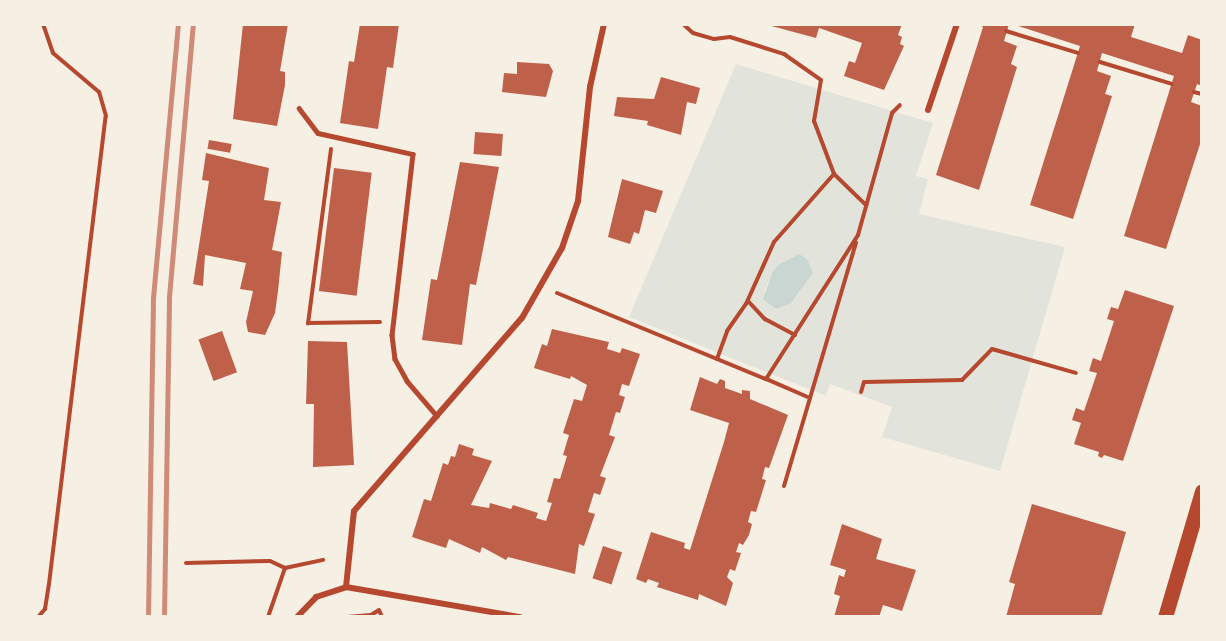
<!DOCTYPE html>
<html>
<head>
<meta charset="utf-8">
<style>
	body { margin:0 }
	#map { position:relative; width:1226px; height:641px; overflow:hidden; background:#f6efe4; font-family:"Golos Text",sans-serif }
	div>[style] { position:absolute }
	.green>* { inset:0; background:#e2e4dc }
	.water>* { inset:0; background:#c9d6d2 }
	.building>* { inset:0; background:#bf614a; transform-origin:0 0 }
	.path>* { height:4px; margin:-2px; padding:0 2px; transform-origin:2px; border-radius:2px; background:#b5482f }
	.service>* { height:4.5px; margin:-2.25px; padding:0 2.25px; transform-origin:2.25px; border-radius:2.25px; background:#b5482f }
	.minor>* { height:6px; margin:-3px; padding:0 3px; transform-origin:3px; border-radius:3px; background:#b5482f }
	.primary>* { height:15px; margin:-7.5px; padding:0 7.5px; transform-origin:7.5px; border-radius:7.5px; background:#b5482f }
	.rail>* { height:4.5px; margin:-2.25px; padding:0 2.25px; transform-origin:2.25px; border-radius:2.25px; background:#cf8b77 }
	span { translate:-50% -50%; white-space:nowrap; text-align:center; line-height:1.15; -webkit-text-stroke:6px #f6efe4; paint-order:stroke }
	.frame { position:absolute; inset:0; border:26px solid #f6efe4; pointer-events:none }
</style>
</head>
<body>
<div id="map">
	<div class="green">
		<i style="clip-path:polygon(evenodd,736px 64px,933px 123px,916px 176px,928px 179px,919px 214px,1065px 247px,1000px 471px,882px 437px,892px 407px,830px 384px,826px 396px,629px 317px,736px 64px,772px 273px,813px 273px,791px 303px,764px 292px,772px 273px)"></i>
	</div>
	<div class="water">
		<i style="clip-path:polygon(799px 254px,807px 259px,813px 273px,791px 303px,776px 309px,763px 299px,772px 273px,778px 265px)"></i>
	</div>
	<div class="building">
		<i style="clip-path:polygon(243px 24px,288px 24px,280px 71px,285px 72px,285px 85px,277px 126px,233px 119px)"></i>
		<i style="clip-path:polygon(360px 24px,399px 24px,393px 68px,387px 67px,378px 129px,340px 123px,349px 61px,354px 62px)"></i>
		<i style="clip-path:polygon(764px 24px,902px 24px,898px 35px,902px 37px,900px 44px,904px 46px,884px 90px,844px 76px,849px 61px,855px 63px,862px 43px,819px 28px,816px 38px)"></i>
		<i style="clip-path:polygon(984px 24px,1009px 24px,1004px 41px,1017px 46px,1011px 64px,1017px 67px,979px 190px,936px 175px)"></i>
		<i style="clip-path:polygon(1012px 24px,1135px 24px,1131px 37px,1182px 53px,1188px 35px,1202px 40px,1202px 86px,1197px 84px,1191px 102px,1202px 106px,1202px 138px,1166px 249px,1124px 236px,1174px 76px,1102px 53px,1097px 71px,1111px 76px,1105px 94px,1112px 96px,1073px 219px,1030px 205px,1080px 46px)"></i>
		<i style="clip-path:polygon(517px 62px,549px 64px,553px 71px,546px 97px,502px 92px,504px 73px,517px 74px)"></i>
		<i style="clip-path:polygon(661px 77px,700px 88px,696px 104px,687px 102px,681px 135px,647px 125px,648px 121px,614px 116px,617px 97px,654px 99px)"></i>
		<i style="left:475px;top:132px;width:28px;height:22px;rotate:4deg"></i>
		<i style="left:209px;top:140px;width:23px;height:9px;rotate:10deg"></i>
		<i style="clip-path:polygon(206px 153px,269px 168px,264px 200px,281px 202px,272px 250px,282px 252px,278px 291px,275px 313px,265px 335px,248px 332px,246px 322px,253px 291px,240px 289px,246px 263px,205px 255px,203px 286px,193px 284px,209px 181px,202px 180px)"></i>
		<i style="clip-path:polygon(460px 162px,499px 167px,476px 285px,470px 284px,462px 345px,422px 340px,431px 279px,437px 280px)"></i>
		<i style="left:334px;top:168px;width:38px;height:124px;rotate:7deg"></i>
		<i style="clip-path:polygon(622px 179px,663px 191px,656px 213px,645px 210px,639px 234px,634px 232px,630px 244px,608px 237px)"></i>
		<i style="clip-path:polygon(1125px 290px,1174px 306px,1123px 461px,1104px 455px,1102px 458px,1098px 456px,1099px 452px,1074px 444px,1081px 423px,1072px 420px,1076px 408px,1084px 411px,1097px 373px,1089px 371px,1093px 358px,1101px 361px,1114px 321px,1107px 319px,1111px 307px,1118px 309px)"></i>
		<i style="clip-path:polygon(552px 329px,609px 342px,607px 349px,620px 353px,622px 348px,640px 354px,629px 386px,622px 384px,619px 395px,625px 397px,620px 413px,616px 412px,609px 435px,615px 437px,600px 476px,606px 478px,600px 495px,594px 493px,588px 512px,595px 514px,584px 546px,579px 544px,575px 574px,508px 557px,506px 560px,482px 547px,480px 553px,449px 539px,446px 548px,412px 537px,424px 499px,431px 501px,443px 463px,448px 465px,451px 456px,455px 457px,459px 444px,474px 449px,472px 455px,492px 461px,471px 505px,489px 508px,490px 503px,511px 509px,513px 505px,538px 513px,536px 518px,546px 521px,552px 503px,547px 502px,554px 478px,560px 479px,567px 456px,563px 455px,569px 435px,563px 433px,574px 399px,582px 401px,587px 385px,571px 376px,570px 379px,534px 368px,542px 344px,547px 346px)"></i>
		<i style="left:222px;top:331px;width:44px;height:25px;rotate:70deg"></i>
		<i style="clip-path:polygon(308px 341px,347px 342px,354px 465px,313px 467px,314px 404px,306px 404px)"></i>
		<i style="clip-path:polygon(700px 377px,717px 384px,720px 379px,725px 381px,725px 388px,742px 394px,742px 390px,750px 391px,750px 399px,788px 415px,769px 468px,765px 467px,762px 479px,766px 480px,756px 512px,751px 511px,748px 522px,752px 524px,749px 535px,743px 545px,739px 543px,736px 552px,741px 553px,735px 571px,730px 569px,727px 577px,733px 583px,726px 606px,699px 594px,698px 600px,657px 587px,659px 583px,648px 579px,646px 583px,636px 579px,651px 532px,685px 543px,684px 548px,690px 550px,724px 442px,729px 423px,690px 410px)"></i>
		<i style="clip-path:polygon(1032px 504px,1126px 532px,1101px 617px,1006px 617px,1015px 584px,1009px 582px)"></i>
		<i style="clip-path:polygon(842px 524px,882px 539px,876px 559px,916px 570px,902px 611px,883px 605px,879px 617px,834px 617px,840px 596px,834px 594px,839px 575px,844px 577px,846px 570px,830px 565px)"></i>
		<i style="left:603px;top:546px;width:20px;height:34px;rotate:18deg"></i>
	</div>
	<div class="path">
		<i style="left:683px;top:24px;width:13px;rotate:42deg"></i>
		<i style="left:693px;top:33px;width:22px;rotate:16deg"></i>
		<i style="left:714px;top:39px;width:16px;rotate:-7deg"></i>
		<i style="left:730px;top:37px;width:57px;rotate:17.5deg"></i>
		<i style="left:784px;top:54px;width:45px;rotate:35.1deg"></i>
		<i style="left:821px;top:80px;width:42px;rotate:99.7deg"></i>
		<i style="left:814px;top:121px;width:57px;rotate:69.3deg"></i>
		<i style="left:834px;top:174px;width:45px;rotate:44.1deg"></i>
		<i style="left:982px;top:24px;width:2px;rotate:27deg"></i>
		<i style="left:1006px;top:31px;width:75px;rotate:17deg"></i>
		<i style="left:1100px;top:62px;width:75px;rotate:17deg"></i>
		<i style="left:1194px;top:92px;width:8px;rotate:14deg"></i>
		<i style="left:331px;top:149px;width:176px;rotate:97.5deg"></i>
		<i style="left:308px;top:323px;width:72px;rotate:-0.8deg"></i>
		<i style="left:557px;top:293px;width:226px;rotate:22.4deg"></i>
		<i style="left:748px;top:301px;width:25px;rotate:47deg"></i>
		<i style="left:765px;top:319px;width:34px;rotate:28deg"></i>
		<i style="left:717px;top:359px;width:30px;rotate:-70deg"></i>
		<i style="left:727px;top:331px;width:33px;rotate:-55deg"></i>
		<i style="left:746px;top:304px;width:68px;rotate:-65.7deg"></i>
		<i style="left:774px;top:242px;width:91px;rotate:-48.6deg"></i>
		<i style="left:861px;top:392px;width:10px;rotate:-73deg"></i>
		<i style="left:864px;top:382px;width:98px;rotate:-1.2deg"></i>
		<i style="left:962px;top:380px;width:43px;rotate:-45.9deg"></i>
		<i style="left:992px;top:349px;width:87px;rotate:15.9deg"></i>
		<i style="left:810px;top:398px;width:162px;rotate:-73.5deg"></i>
		<i style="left:784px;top:486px;width:92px;rotate:-73.5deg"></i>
		<i style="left:810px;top:398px;width:48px;rotate:-156.6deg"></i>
		<i style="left:766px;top:379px;width:171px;rotate:-57.4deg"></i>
		<i style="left:858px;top:235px;width:127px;rotate:-74.4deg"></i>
		<i style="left:892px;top:113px;width:11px;rotate:-45deg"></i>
		<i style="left:186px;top:563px;width:84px;rotate:-1.4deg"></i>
		<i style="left:270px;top:561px;width:17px;rotate:25deg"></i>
		<i style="left:38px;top:617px;width:11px;rotate:-49deg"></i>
		<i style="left:45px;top:609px;width:25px;rotate:-81deg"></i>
		<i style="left:49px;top:584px;width:471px;rotate:-83.1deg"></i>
		<i style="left:106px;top:116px;width:25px;rotate:-106deg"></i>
		<i style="left:99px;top:92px;width:60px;rotate:-139.7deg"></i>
		<i style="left:53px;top:53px;width:31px;rotate:-109deg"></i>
		<i style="left:268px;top:617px;width:52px;rotate:-70.9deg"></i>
		<i style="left:285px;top:568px;width:39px;rotate:-12deg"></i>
		<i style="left:347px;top:617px;width:24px;rotate:-5deg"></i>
		<i style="left:371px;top:615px;width:9px;rotate:-32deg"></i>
		<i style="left:379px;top:610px;width:8px;rotate:67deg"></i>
	</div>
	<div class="service">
		<i style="left:299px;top:108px;width:31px;rotate:53deg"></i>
		<i style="left:318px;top:133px;width:97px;rotate:12.5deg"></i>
		<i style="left:413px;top:154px;width:182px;rotate:96.6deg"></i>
		<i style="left:392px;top:335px;width:24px;rotate:83deg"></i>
		<i style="left:395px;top:359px;width:25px;rotate:61deg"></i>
		<i style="left:407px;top:381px;width:46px;rotate:49.4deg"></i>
	</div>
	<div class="minor">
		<i style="left:928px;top:110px;width:91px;rotate:-71.4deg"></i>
		<i style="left:346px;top:587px;width:76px;rotate:-84deg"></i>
		<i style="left:354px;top:511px;width:256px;rotate:-49deg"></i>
		<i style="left:522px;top:318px;width:81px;rotate:-60.3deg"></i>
		<i style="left:562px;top:248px;width:50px;rotate:-71.2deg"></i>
		<i style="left:578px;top:201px;width:115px;rotate:-84deg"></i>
		<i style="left:590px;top:87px;width:65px;rotate:-77.5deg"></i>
		<i style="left:297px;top:617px;width:28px;rotate:-46deg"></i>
		<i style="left:316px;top:597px;width:32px;rotate:-18deg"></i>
		<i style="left:346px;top:587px;width:177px;rotate:9.8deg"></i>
	</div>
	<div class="primary">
		<i style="left:1165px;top:617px;width:131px;rotate:-73.6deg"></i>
	</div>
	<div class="rail">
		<i style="left:148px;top:617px;width:319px;rotate:-89.1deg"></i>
		<i style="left:153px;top:298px;width:275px;rotate:-84.8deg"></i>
		<i style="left:164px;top:617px;width:320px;rotate:-89.1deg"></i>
		<i style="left:169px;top:297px;width:274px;rotate:-85deg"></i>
	</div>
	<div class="frame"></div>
</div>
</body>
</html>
